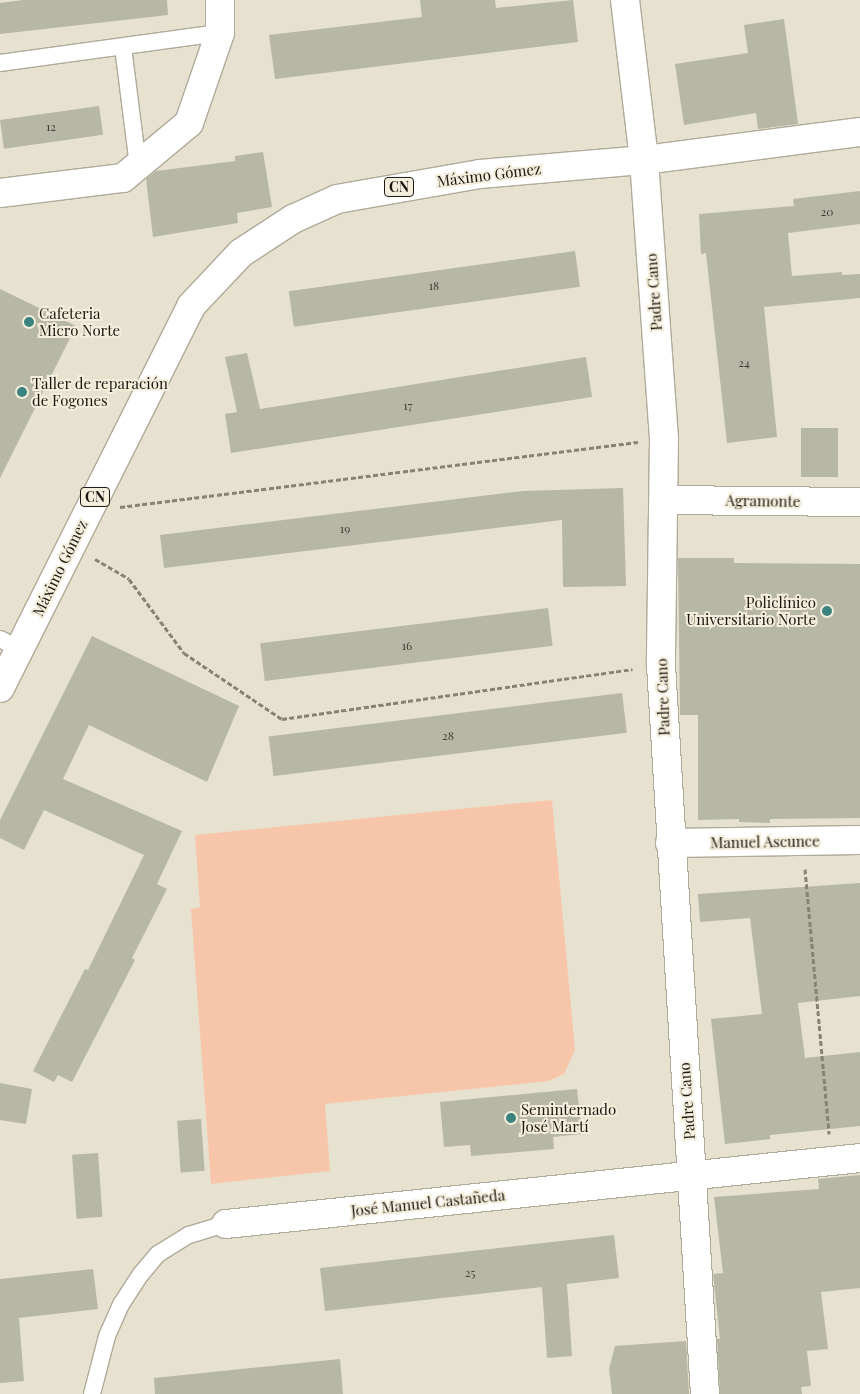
<!DOCTYPE html>
<html>
<head>
<meta charset="utf-8">
<style>
	body { margin:0 }
	#map { position:relative; width:860px; height:1394px; overflow:hidden; background:#e7e1cf; font-family:"Playfair Display",serif }
	div>[style] { position:absolute }
	.green>* { inset:0; background:#f7c6aa }
	.building>* { inset:0; background:#b6b7a5; transform-origin:0 0 }
	.path>* { height:3px; margin-top:-1.5px; transform-origin:0; background:repeating-linear-gradient(90deg,#868275 0 5px,transparent 0 7.5px) }
	.roads { filter:drop-shadow(1px 0 #b0aa99) drop-shadow(-1px 0 #b0aa99) drop-shadow(0 1px #b0aa99) drop-shadow(0 -1px #b0aa99) }
	.service>* { height:16px; margin:-8px; padding:0 8px; transform-origin:8px; border-radius:8px; background:#fff }
	.minor>* { height:28px; margin:-14px; padding:0 14px; transform-origin:14px; border-radius:14px; background:#fff }
	.primary>* { height:28px; margin:-14px; padding:0 14px; transform-origin:14px; border-radius:14px; background:#fff }
	.dots>* { width:14px; height:14px; translate:-50% -50%; box-sizing:border-box; border:2px solid #f5eedc; border-radius:50% }
	span { translate:-50% -50%; white-space:nowrap; text-align:center; line-height:1.15; -webkit-text-stroke:4px #f5eedc; paint-order:stroke }
	.number-label { font-size:12px; color:#413f36 }
	.number-label span { -webkit-text-stroke-width:0 }
	.shield-label span { padding:1px 4px; background:#f5eedc; border:1px solid; border-radius:4px; -webkit-text-stroke-width:0 }
	.shield-label { font-size:14px; color:#1a1711; font-weight:700 }
	.street-label { font-size:15px; color:#1a1711 }
	.poi-label { font-size:15px; color:#1a1711 }
	.left { translate:0 -50%; text-align:left }
	.right { translate:-100% -50%; text-align:right }
</style>
</head>
<body>
<div id="map">
	<div class="green">
		<i style="clip-path:polygon(552px 800px,575px 1050px,564px 1074px,548px 1081px,325px 1104px,330px 1171px,211px 1184px,191px 909px,200px 907px,195px 835px)"></i>
	</div>
	<div class="building">
		<i style="clip-path:polygon(23px 0,167px 0,168px 15px,0 34px,0 3px)"></i>
		<i style="clip-path:polygon(420px 0,495px 0,496px 8px,573px 0,578px 42px,275px 79px,269px 35px,422px 17px)"></i>
		<i style="clip-path:polygon(784px 19px,798px 124px,758px 129px,756px 113px,684px 125px,675px 64px,748px 53px,744px 25px)"></i>
		<i style="left:99px;top:106px;width:29px;height:100px;rotate:82deg"></i>
		<i style="clip-path:polygon(263px 152px,272px 207px,237px 213px,238px 223px,153px 237px,146px 179px,156px 171px,235px 161px,235px 156px)"></i>
		<i style="clip-path:polygon(860px 191px,860px 224px,788px 233px,792px 276px,842px 272px,842px 275px,860px 274px,860px 298px,764px 307px,777px 437px,727px 443px,706px 253px,701px 254px,699px 214px,794px 206px,793px 199px)"></i>
		<i style="left:575px;top:251px;width:36px;height:289px;rotate:82deg"></i>
		<i style="clip-path:polygon(0 289px,76px 326px,0 478px)"></i>
		<i style="clip-path:polygon(247px 353px,260px 409px,586px 357px,592px 397px,231px 453px,225px 414px,237px 412px,225px 357px)"></i>
		<i style="left:801px;top:428px;width:37px;height:49px"></i>
		<i style="clip-path:polygon(623px 488px,626px 586px,563px 587px,562px 520px,164px 568px,160px 535px,523px 491px)"></i>
		<i style="clip-path:polygon(678px 558px,734px 558px,734px 563px,860px 564px,860px 818px,770px 819px,770px 823px,739px 822px,739px 819px,698px 820px,698px 715px,680px 715px)"></i>
		<i style="left:548px;top:608px;width:38px;height:290px;rotate:83deg"></i>
		<i style="clip-path:polygon(92px 636px,239px 706px,207px 782px,89px 725px,63px 779px,182px 831px,157px 884px,167px 889px,132px 958px,135px 960px,72px 1082px,58px 1075px,54px 1082px,33px 1071px,85px 969px,88px 970px,144px 855px,44px 810px,24px 850px,0 838px,0 820px)"></i>
		<i style="left:622px;top:693px;width:40px;height:356px;rotate:83deg"></i>
		<i style="clip-path:polygon(860px 883px,860px 996px,798px 1003px,805px 1058px,860px 1052px,860px 1126px,770px 1135px,770px 1139px,725px 1144px,711px 1019px,762px 1014px,750px 918px,700px 922px,698px 894px)"></i>
		<i style="clip-path:polygon(0 1083px,32px 1089px,26px 1124px,0 1120px)"></i>
		<i style="clip-path:polygon(577px 1089px,582px 1134px,553px 1137px,554px 1149px,471px 1156px,470px 1145px,444px 1147px,440px 1102px)"></i>
		<i style="left:201px;top:1119px;width:52px;height:24px;rotate:86deg"></i>
		<i style="left:98px;top:1153px;width:64px;height:26px;rotate:86deg"></i>
		<i style="clip-path:polygon(860px 1175px,860px 1288px,821px 1292px,828px 1349px,807px 1351px,811px 1386px,801px 1387px,802px 1394px,720px 1394px,717px 1339px,720px 1339px,713px 1274px,723px 1273px,714px 1197px,819px 1189px,818px 1179px)"></i>
		<i style="clip-path:polygon(614px 1235px,619px 1278px,567px 1284px,572px 1356px,547px 1358px,542px 1287px,325px 1311px,320px 1268px)"></i>
		<i style="clip-path:polygon(93px 1269px,98px 1309px,19px 1318px,24px 1381px,0 1383px,0 1279px)"></i>
		<i style="clip-path:polygon(686px 1341px,689px 1394px,612px 1394px,609px 1369px,615px 1346px)"></i>
		<i style="clip-path:polygon(340px 1359px,343px 1394px,155px 1394px,154px 1378px)"></i>
	</div>
	<div class="path">
		<i style="left:120px;top:507px;width:522px;rotate:-7.15deg"></i>
		<i style="left:95px;top:559px;width:39px;rotate:30deg"></i>
		<i style="left:129px;top:579px;width:92px;rotate:53.4deg"></i>
		<i style="left:184px;top:653px;width:118px;rotate:34deg"></i>
		<i style="left:282px;top:719px;width:354px;rotate:-8.1deg"></i>
		<i style="left:805px;top:869px;width:266px;rotate:84.8deg"></i>
	</div>
	<div class="roads">
		<div class="service">
			<i style="left:123px;top:47px;width:119px;rotate:82.8deg"></i>
			<i style="left:0;top:63px;width:222px;rotate:-7.8deg"></i>
			<i style="left:0;top:639px;width:22px;rotate:27deg"></i>
			<i style="left:92px;top:1394px;width:60px;rotate:-75.5deg"></i>
			<i style="left:107px;top:1336px;width:36px;rotate:-66deg"></i>
			<i style="left:122px;top:1303px;width:35px;rotate:-57deg"></i>
			<i style="left:141px;top:1274px;width:26px;rotate:-50deg"></i>
			<i style="left:158px;top:1254px;width:36px;rotate:-32deg"></i>
			<i style="left:189px;top:1235px;width:39px;rotate:-17deg"></i>
		</div>
		<div class="minor">
			<i style="left:625px;top:0;width:161px;rotate:83.2deg"></i>
			<i style="left:644px;top:160px;width:280px;rotate:85.9deg"></i>
			<i style="left:664px;top:439px;width:226px;rotate:90.8deg"></i>
			<i style="left:661px;top:665px;width:730px;rotate:86.55deg"></i>
			<i style="left:0;top:193px;width:124px;rotate:-7deg"></i>
			<i style="left:123px;top:178px;width:86px;rotate:-39.8deg"></i>
			<i style="left:189px;top:123px;width:95px;rotate:-71deg"></i>
			<i style="left:220px;top:33px;width:33px;rotate:-90deg"></i>
			<i style="left:665px;top:500px;width:195px;rotate:0.6deg"></i>
			<i style="left:670px;top:843px;width:190px;rotate:-0.9deg"></i>
			<i style="left:226px;top:1224px;width:637px;rotate:-5.94deg"></i>
		</div>
		<div class="primary">
			<i style="left:0;top:688px;width:427px;rotate:-63.4deg"></i>
			<i style="left:191px;top:306px;width:73px;rotate:-46.7deg"></i>
			<i style="left:241px;top:253px;width:62px;rotate:-33.2deg"></i>
			<i style="left:293px;top:219px;width:48px;rotate:-24.4deg"></i>
			<i style="left:337px;top:199px;width:145px;rotate:-9.9deg"></i>
			<i style="left:480px;top:174px;width:165px;rotate:-4.9deg"></i>
			<i style="left:644px;top:160px;width:218px;rotate:-7.4deg"></i>
		</div>
	</div>
	<div class="dots">
		<i style="left:29px;top:322px;background:#3b837e"></i>
		<i style="left:22px;top:392px;background:#3b837e"></i>
		<i style="left:827px;top:611px;background:#3b837e"></i>
		<i style="left:511px;top:1118px;background:#3b837e"></i>
	</div>
	<div class="number-label">
		<span style="left:51px;top:127px">12</span>
		<span style="left:827px;top:212px">20</span>
		<span style="left:434px;top:286px">18</span>
		<span style="left:744px;top:363px">24</span>
		<span style="left:408px;top:406px">17</span>
		<span style="left:345px;top:529px">19</span>
		<span style="left:407px;top:646px">16</span>
		<span style="left:448px;top:736px">28</span>
		<span style="left:470px;top:1273px">25</span>
	</div>
	<div class="shield-label">
		<span style="left:399px;top:187px">CN</span>
		<span style="left:95px;top:497px">CN</span>
	</div>
	<div class="street-label">
		<span style="left:489px;top:175px;rotate:-7deg">Máximo Gómez</span>
		<span style="left:654px;top:292px;rotate:-94deg">Padre Cano</span>
		<span style="left:763px;top:501px;rotate:1deg">Agramonte</span>
		<span style="left:60px;top:568px;rotate:-64deg">Máximo Gómez</span>
		<span style="left:663px;top:697px;rotate:-92deg">Padre Cano</span>
		<span style="left:765px;top:842px;rotate:-1deg">Manuel Ascunce</span>
		<span style="left:687px;top:1101px;rotate:-94deg">Padre Cano</span>
		<span style="left:428px;top:1203px;rotate:-6deg">José Manuel Castañeda</span>
	</div>
	<div class="poi-label">
		<span class="left" style="left:39px;top:322px">Cafeteria<br>Micro Norte</span>
		<span class="left" style="left:32px;top:392px">Taller de reparación<br>de Fogones</span>
		<span class="right" style="left:816px;top:611px">Policlínico<br>Universitario Norte</span>
		<span class="left" style="left:521px;top:1118px">Seminternado<br>José Martí</span>
	</div>
</div>
</body>
</html>
